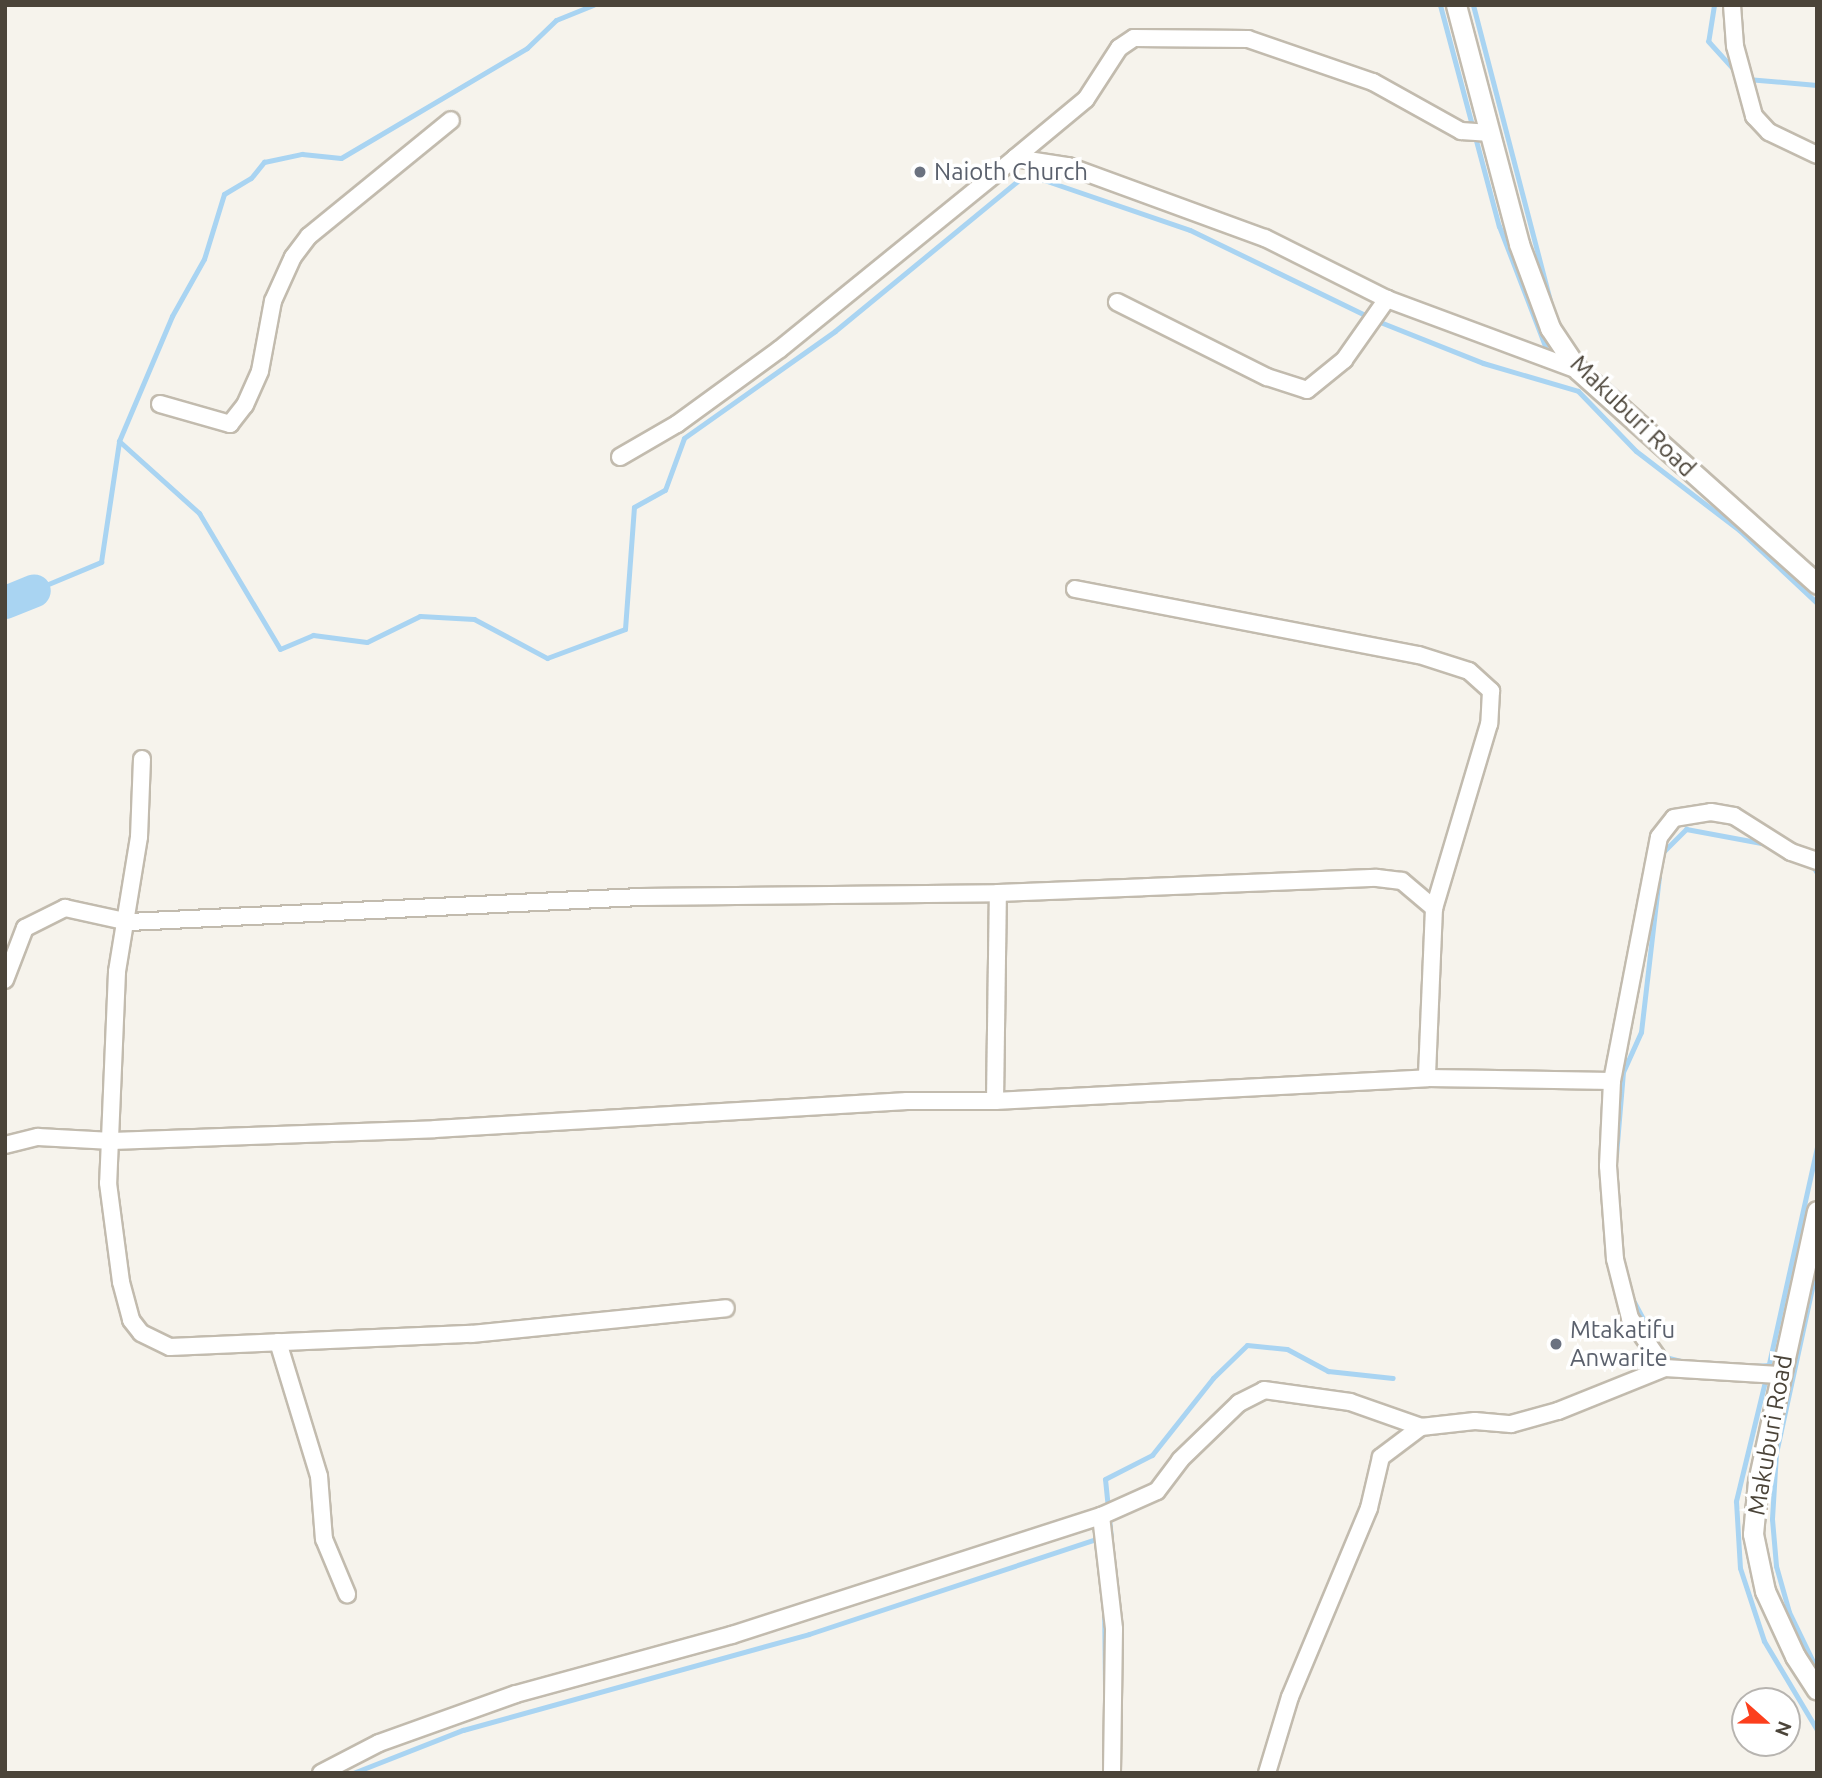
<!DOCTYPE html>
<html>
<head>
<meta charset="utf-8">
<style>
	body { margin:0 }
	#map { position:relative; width:1822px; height:1778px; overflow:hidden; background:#f6f3ec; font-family:Ubuntu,sans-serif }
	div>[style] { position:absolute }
	.stream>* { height:5px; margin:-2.5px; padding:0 2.5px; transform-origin:2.5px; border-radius:2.5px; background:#a9d4f2 }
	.river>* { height:33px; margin:-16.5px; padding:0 16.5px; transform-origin:16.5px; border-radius:16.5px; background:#a9d4f2 }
	.roads { filter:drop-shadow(2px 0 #c2bbae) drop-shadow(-2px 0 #c2bbae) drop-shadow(0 2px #c2bbae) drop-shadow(0 -2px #c2bbae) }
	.minor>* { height:16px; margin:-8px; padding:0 8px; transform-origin:8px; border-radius:8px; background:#fff }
	.tertiary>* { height:19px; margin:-9.5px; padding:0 9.5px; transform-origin:9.5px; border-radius:9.5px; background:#fff }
	.dots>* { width:19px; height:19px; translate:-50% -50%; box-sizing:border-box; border:4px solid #fff; border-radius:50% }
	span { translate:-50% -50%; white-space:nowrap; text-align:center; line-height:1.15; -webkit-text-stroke:7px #fff; paint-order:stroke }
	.worship-label { font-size:24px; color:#5b616d }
	.left { translate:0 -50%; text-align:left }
	.street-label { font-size:24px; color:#4b4439 }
	.frame { position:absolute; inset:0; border:7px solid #4b4439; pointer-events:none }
	.north { position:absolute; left:1731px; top:1687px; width:70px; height:70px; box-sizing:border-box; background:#fff; border:2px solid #b7b4b0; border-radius:50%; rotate:111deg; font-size:19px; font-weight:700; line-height:28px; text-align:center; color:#4b4439 }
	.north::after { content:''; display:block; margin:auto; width:24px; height:32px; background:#fc3f1d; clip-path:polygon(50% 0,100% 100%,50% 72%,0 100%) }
</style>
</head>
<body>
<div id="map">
	<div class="stream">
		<i style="left:1440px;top:5px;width:229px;rotate:75.1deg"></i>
		<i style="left:1499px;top:226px;width:134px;rotate:69deg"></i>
		<i style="left:1473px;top:5px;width:306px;rotate:75.4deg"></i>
		<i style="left:1714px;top:5px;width:36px;rotate:99deg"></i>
		<i style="left:1708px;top:41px;width:42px;rotate:47.9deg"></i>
		<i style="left:1747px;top:79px;width:70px;rotate:4.9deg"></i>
		<i style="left:119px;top:441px;width:108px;rotate:42deg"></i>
		<i style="left:199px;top:513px;width:158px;rotate:59.2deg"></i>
		<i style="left:280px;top:649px;width:36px;rotate:-23deg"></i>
		<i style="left:313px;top:635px;width:54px;rotate:7.4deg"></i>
		<i style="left:367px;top:642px;width:59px;rotate:-26.1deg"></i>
		<i style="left:420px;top:616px;width:54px;rotate:3.2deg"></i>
		<i style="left:474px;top:619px;width:83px;rotate:28.1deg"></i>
		<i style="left:547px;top:658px;width:83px;rotate:-20.4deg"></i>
		<i style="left:625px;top:629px;width:122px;rotate:-85.8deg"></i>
		<i style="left:634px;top:507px;width:35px;rotate:-29deg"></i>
		<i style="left:665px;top:490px;width:55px;rotate:-69.9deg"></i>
		<i style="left:684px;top:438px;width:185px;rotate:-35.3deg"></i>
		<i style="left:835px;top:331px;width:241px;rotate:-39.4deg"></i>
		<i style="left:1021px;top:178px;width:20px;rotate:3deg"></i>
		<i style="left:1041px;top:179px;width:157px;rotate:18.9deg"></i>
		<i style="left:1190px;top:230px;width:206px;rotate:25.9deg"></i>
		<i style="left:1375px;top:320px;width:116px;rotate:21.7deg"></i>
		<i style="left:1483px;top:363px;width:99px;rotate:16.4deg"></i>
		<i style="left:1578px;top:391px;width:83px;rotate:46deg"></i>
		<i style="left:1636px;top:451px;width:130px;rotate:37.5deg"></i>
		<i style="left:1739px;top:530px;width:107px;rotate:43.1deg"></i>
		<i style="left:34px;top:590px;width:73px;rotate:-22.7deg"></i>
		<i style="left:101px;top:562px;width:122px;rotate:-81.5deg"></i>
		<i style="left:119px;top:441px;width:136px;rotate:-67deg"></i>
		<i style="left:172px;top:316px;width:65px;rotate:-60.7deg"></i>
		<i style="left:204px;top:259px;width:68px;rotate:-72.9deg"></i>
		<i style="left:224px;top:194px;width:31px;rotate:-31deg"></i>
		<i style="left:251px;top:178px;width:21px;rotate:-51deg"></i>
		<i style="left:264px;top:162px;width:39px;rotate:-12deg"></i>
		<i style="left:302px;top:154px;width:39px;rotate:6deg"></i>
		<i style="left:341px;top:158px;width:216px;rotate:-30.6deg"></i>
		<i style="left:527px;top:48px;width:40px;rotate:-44deg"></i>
		<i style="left:556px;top:20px;width:40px;rotate:-22deg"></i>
		<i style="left:1663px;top:852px;width:33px;rotate:-45deg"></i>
		<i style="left:1686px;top:829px;width:82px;rotate:10.5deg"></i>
		<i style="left:1811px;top:863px;width:12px;rotate:59deg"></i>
		<i style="left:1616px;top:1155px;width:83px;rotate:-85.2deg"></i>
		<i style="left:1623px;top:1072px;width:44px;rotate:-65.8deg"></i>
		<i style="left:1641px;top:1032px;width:157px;rotate:-83.4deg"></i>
		<i style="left:1817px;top:1265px;width:192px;rotate:102.3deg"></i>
		<i style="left:1776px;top:1453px;width:66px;rotate:93.5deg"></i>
		<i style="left:1772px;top:1519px;width:47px;rotate:85.1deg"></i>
		<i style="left:1776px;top:1566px;width:48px;rotate:74.2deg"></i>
		<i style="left:1789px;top:1612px;width:64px;rotate:64.2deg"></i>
		<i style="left:1634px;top:1302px;width:47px;rotate:61.8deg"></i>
		<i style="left:1665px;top:1357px;width:21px;rotate:14deg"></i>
		<i style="left:1754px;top:1366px;width:15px;rotate:-4deg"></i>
		<i style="left:1768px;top:1368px;width:226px;rotate:-77.5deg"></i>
		<i style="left:1766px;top:1377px;width:128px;rotate:103.6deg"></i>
		<i style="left:1736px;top:1501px;width:67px;rotate:86.6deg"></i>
		<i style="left:1740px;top:1568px;width:77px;rotate:71.8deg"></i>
		<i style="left:1764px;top:1641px;width:104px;rotate:59.2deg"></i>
		<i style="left:1111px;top:1538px;width:59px;rotate:-95.8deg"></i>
		<i style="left:1105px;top:1479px;width:53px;rotate:-27.1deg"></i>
		<i style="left:1152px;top:1455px;width:98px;rotate:-51.6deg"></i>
		<i style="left:1213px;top:1378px;width:47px;rotate:-44.1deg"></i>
		<i style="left:1247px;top:1345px;width:40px;rotate:5.7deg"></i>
		<i style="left:1287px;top:1349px;width:47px;rotate:28.2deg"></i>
		<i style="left:1328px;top:1371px;width:65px;rotate:6.1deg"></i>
		<i style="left:1104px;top:1603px;width:88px;rotate:89.3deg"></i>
		<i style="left:353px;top:1773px;width:118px;rotate:-21.4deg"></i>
		<i style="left:463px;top:1730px;width:359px;rotate:-15.5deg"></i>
		<i style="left:809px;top:1634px;width:306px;rotate:-18.3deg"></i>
	</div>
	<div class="river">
		<i style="left:5px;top:602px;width:31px;rotate:-22deg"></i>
	</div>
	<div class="roads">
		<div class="minor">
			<i style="left:1732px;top:5px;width:41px;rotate:85.8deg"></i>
			<i style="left:1735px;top:46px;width:73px;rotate:74.8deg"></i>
			<i style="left:1754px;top:116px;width:22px;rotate:47deg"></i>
			<i style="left:1769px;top:132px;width:53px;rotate:25.6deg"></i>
			<i style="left:1015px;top:158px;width:54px;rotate:8.6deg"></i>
			<i style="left:1068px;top:166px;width:210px;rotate:20.1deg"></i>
			<i style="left:1265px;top:238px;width:136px;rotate:26.6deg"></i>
			<i style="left:1387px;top:299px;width:204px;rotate:20.4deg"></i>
			<i style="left:1117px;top:302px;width:168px;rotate:26.6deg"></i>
			<i style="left:1267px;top:377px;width:42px;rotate:18deg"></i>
			<i style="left:1307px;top:390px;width:48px;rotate:-39deg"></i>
			<i style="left:1344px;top:360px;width:75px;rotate:-54.8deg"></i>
			<i style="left:160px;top:404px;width:73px;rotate:15.9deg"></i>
			<i style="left:230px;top:424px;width:24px;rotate:-52deg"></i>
			<i style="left:245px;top:405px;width:37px;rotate:-66deg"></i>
			<i style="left:260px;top:371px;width:71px;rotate:-79.5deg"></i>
			<i style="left:273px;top:301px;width:48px;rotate:-65.6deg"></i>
			<i style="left:293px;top:257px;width:26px;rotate:-53deg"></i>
			<i style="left:309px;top:236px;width:183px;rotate:-39.2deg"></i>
			<i style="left:620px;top:457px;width:66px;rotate:-30.1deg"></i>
			<i style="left:677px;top:424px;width:127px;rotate:-36.1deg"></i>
			<i style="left:780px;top:349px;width:303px;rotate:-39.1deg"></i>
			<i style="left:1015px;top:158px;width:92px;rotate:-39.7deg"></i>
			<i style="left:1086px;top:99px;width:61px;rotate:-57.1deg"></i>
			<i style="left:1119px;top:48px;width:18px;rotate:-34deg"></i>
			<i style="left:1134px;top:38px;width:114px;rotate:0.5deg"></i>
			<i style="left:1248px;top:39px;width:132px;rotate:19deg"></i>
			<i style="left:1373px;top:82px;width:101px;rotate:29.1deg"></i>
			<i style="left:1461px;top:131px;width:26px;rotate:4deg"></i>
			<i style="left:1075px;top:589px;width:350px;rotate:10.9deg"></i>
			<i style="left:1419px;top:655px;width:52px;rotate:17.7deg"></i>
			<i style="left:1469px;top:671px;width:30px;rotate:42deg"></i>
			<i style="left:1491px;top:691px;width:33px;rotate:93deg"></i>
			<i style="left:1489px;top:724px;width:192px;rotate:106.6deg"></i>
			<i style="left:1434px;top:908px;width:170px;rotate:92.4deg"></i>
			<i style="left:142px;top:759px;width:78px;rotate:92.2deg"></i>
			<i style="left:139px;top:837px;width:137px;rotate:99.3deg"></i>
			<i style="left:117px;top:972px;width:211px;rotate:92.4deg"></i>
			<i style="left:108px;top:1183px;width:100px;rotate:82.5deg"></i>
			<i style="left:121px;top:1282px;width:39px;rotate:75deg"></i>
			<i style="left:131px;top:1320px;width:16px;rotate:52deg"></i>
			<i style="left:141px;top:1333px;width:32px;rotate:26deg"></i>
			<i style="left:170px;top:1347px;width:302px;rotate:-2.5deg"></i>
			<i style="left:472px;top:1334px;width:255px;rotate:-5.8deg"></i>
			<i style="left:5px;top:980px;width:56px;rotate:-69deg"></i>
			<i style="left:25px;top:928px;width:45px;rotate:-26.6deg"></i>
			<i style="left:65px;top:908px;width:66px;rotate:12.3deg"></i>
			<i style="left:129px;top:922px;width:513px;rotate:-2.8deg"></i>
			<i style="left:641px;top:897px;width:357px;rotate:-0.6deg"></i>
			<i style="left:998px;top:893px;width:379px;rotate:-2.3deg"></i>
			<i style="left:1377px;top:878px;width:25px;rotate:7deg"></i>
			<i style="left:1402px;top:881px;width:42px;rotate:40.2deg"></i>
			<i style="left:995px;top:1101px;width:208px;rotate:-89.2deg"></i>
			<i style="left:5px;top:1145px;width:34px;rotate:-14deg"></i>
			<i style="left:38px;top:1137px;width:74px;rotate:3.1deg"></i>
			<i style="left:112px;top:1141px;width:323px;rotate:-2.1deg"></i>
			<i style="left:435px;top:1129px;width:473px;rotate:-3.4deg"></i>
			<i style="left:907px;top:1101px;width:88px"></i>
			<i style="left:995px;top:1101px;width:433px;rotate:-3deg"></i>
			<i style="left:1427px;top:1078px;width:185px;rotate:0.9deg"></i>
			<i style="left:278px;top:1342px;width:140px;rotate:73deg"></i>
			<i style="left:319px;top:1476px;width:63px;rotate:85.5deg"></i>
			<i style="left:324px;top:1539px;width:60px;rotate:67.3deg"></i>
			<i style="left:1665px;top:1368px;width:61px;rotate:-125deg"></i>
			<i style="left:1630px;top:1318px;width:61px;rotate:-104.3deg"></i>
			<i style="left:1615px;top:1259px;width:93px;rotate:-94.3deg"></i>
			<i style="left:1608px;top:1166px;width:85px;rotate:-87.3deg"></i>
			<i style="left:1612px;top:1081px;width:248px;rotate:-79.1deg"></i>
			<i style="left:1659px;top:837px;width:24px;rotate:-52deg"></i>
			<i style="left:1674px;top:818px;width:37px;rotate:-9deg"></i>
			<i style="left:1711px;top:812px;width:23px;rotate:10deg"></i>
			<i style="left:1734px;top:816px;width:67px;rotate:32.3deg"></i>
			<i style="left:1791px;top:852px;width:28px;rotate:19deg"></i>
			<i style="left:1101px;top:1516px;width:114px;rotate:83.4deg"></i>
			<i style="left:1114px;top:1629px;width:144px;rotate:90.8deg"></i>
			<i style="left:321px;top:1773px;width:65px;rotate:-27.3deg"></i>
			<i style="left:379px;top:1743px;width:145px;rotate:-19.7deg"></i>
			<i style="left:516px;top:1694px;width:224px;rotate:-15.3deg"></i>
			<i style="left:732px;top:1635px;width:388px;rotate:-17.9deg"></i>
			<i style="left:1101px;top:1516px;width:61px;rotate:-24.1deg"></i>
			<i style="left:1157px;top:1491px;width:39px;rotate:-53deg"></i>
			<i style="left:1180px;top:1460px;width:82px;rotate:-44deg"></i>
			<i style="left:1239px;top:1403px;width:28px;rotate:-27deg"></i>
			<i style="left:1264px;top:1390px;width:87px;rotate:7.9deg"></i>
			<i style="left:1350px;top:1402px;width:75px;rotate:19.4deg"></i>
			<i style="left:1421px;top:1427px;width:54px;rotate:-6.3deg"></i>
			<i style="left:1475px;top:1421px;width:36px;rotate:5deg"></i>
			<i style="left:1511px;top:1424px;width:49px;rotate:-15.5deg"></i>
			<i style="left:1558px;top:1411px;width:115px;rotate:-21.9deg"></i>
			<i style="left:1665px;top:1368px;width:114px;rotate:3.5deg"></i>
			<i style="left:1267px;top:1773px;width:79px;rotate:-73.2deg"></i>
			<i style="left:1290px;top:1697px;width:205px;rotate:-67.3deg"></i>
			<i style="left:1369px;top:1508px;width:52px;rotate:-76.8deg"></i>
			<i style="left:1381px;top:1457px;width:50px;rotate:-36.9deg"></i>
		</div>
		<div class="tertiary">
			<i style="left:1456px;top:5px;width:247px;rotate:75.2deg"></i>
			<i style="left:1519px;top:244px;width:90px;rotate:69.7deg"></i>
			<i style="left:1550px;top:328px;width:50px;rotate:56.3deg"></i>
			<i style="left:1578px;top:370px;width:321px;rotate:41.8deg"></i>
			<i style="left:1817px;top:1211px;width:276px;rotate:102.3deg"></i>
			<i style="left:1758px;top:1481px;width:53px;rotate:95.4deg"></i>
			<i style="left:1753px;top:1534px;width:58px;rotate:78.1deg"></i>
			<i style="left:1765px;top:1591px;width:72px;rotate:65.2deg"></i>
			<i style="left:1795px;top:1656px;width:40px;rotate:57.1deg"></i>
		</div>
	</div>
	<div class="dots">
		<i style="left:920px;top:172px;background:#6b7280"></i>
		<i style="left:1556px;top:1344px;background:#6b7280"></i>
	</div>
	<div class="worship-label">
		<span class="left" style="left:934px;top:172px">Naioth Church</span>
		<span class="left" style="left:1570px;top:1344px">Mtakatifu<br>Anwarite</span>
	</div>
	<div class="street-label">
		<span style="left:1633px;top:416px;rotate:44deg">Makuburi Road</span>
		<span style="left:1770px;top:1435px;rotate:-80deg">Makuburi Road</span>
	</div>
	<div class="frame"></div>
	<div class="north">N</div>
</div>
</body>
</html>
